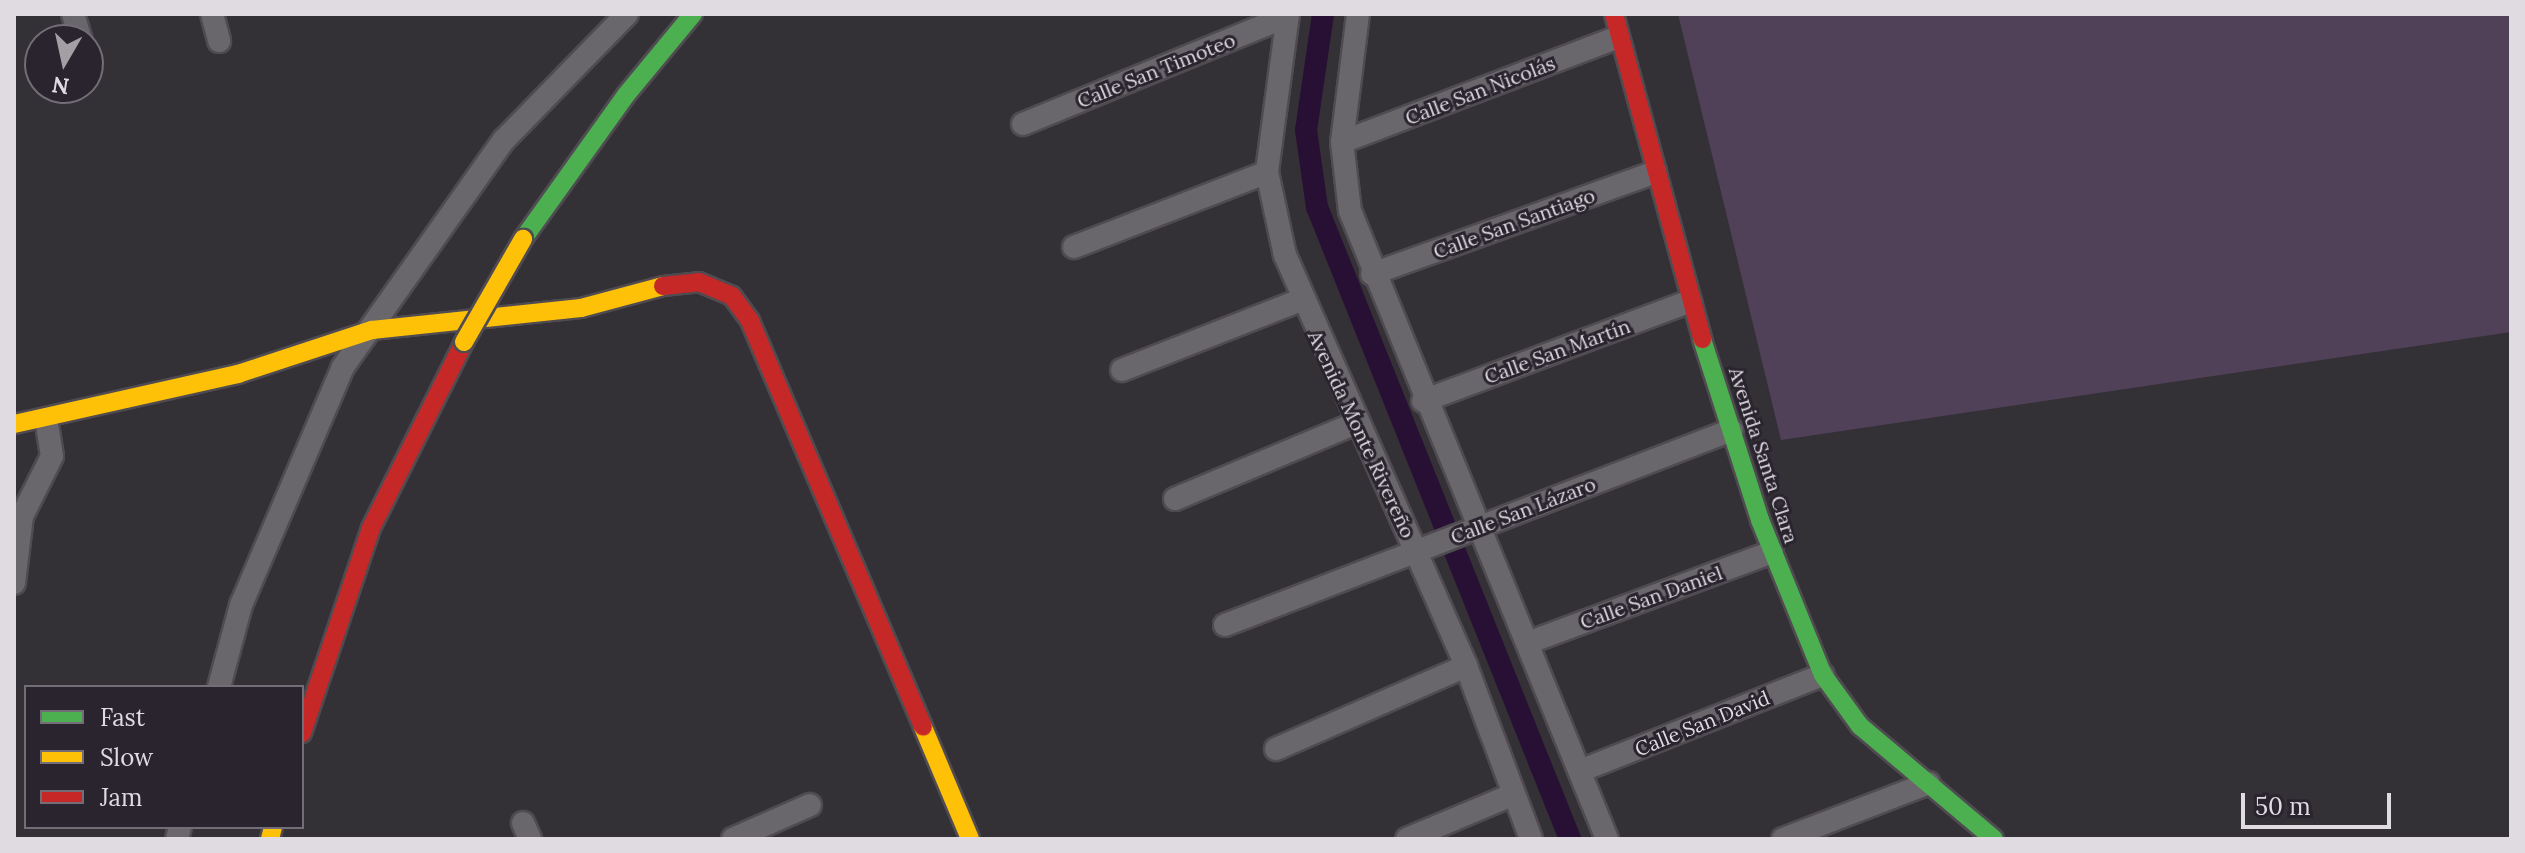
<!DOCTYPE html>
<html>
<head>
<meta charset="utf-8">
<style>
	body { margin:0 }
	#map { position:relative; width:2525px; height:853px; overflow:hidden; background:#333036; font-family:Lora,serif }
	div>[style] { position:absolute }
	.green>* { inset:0; background:#504159 }
	.canal>* { height:22px; margin:-11px; padding:0 11px; transform-origin:11px; border-radius:11px; background:#281034 }
	.roads { filter:drop-shadow(2px 0 #4f4b51) drop-shadow(-2px 0 #4f4b51) drop-shadow(0 2px #4f4b51) drop-shadow(0 -2px #4f4b51) }
	.street>* { height:22px; margin:-11px; padding:0 11px; transform-origin:11px; border-radius:11px; background:#6a676c }
	.fast>* { height:18px; margin:-9px; padding:0 9px; transform-origin:9px; border-radius:9px; background:#4caf50 }
	.slow>* { height:18px; margin:-9px; padding:0 9px; transform-origin:9px; border-radius:9px; background:#ffc107 }
	.jam>* { height:18px; margin:-9px; padding:0 9px; transform-origin:9px; border-radius:9px; background:#c62828 }
	.bridges { filter:drop-shadow(2px 0 #4f4b51) drop-shadow(-2px 0 #4f4b51) drop-shadow(0 2px #4f4b51) drop-shadow(0 -2px #4f4b51) }
	.slow-bridge>* { height:18px; margin:-9px; padding:0 9px; transform-origin:9px; border-radius:9px; background:#ffc107 }
	span { translate:-50% -50%; white-space:nowrap; text-align:center; line-height:1.15; -webkit-text-stroke:6px #2a242e; paint-order:stroke }
	.street-label { font-size:20px; color:#dfdbe1 }
	.frame { position:absolute; inset:0; border:16px solid #dfdbe1; pointer-events:none }
	.legend { position:absolute; left:24px; top:685px; width:280px; height:144px; box-sizing:border-box; background:#2a242e; border:2px solid #726d76; margin:0; padding:10px 14px; list-style:none; font-size:24px; color:#dfdbe1 }
	.legend li { display:flex; align-items:center; gap:16px; height:40px }
	.legend b { width:40px; border:2px solid #726d76 }
	.north { position:absolute; left:24px; top:24px; width:80px; height:80px; box-sizing:border-box; background:#2a242e; border:2px solid #726d76; border-radius:50%; rotate:189deg; font-size:22px; font-weight:700; line-height:32px; text-align:center; color:#dfdbe1 }
	.north::after { content:''; display:block; margin:auto; width:28px; height:36px; background:#a39fa5; clip-path:polygon(50% 0,100% 100%,50% 72%,0 100%) }
	.scale { position:absolute; left:2241px; top:793px; width:150px; height:36px; box-sizing:border-box; border:4px solid #dfdbe1; border-top:0; padding-left:10px; font-size:24px; line-height:28px; white-space:nowrap; color:#dfdbe1; -webkit-text-stroke:6px #2a242e; paint-order:stroke }
</style>
</head>
<body>
<div id="map">
	<div class="green">
		<i style="clip-path:polygon(1678px 14px,2511px 14px,2511px 332px,1781px 440px)"></i>
	</div>
	<div class="canal">
		<i style="left:1323px;top:14px;width:117px;rotate:98.3deg"></i>
		<i style="left:1306px;top:130px;width:78px;rotate:81.9deg"></i>
		<i style="left:1317px;top:207px;width:681px;rotate:68.18deg"></i>
	</div>
	<div class="roads">
		<div class="street">
			<i style="left:73px;top:14px;width:27px;rotate:73deg"></i>
			<i style="left:212px;top:14px;width:28px;rotate:75deg"></i>
			<i style="left:1288px;top:14px;width:159px;rotate:97.6deg"></i>
			<i style="left:1267px;top:172px;width:85px;rotate:77.8deg"></i>
			<i style="left:1285px;top:255px;width:449px;rotate:66.2deg"></i>
			<i style="left:1466px;top:666px;width:185px;rotate:69.4deg"></i>
			<i style="left:1358px;top:14px;width:129px;rotate:97.1deg"></i>
			<i style="left:1342px;top:142px;width:69px;rotate:83.4deg"></i>
			<i style="left:1350px;top:211px;width:679px;rotate:67.74deg"></i>
			<i style="left:88px;top:64px;width:5px;rotate:68deg"></i>
			<i style="left:1023px;top:124px;width:286px;rotate:-22.2deg"></i>
			<i style="left:1342px;top:142px;width:295px;rotate:-20.8deg"></i>
			<i style="left:1074px;top:247px;width:207px;rotate:-21.2deg"></i>
			<i style="left:1372px;top:274px;width:301px;rotate:-19.8deg"></i>
			<i style="left:1122px;top:370px;width:192px;rotate:-21.4deg"></i>
			<i style="left:1423px;top:401px;width:285px;rotate:-20.5deg"></i>
			<i style="left:1175px;top:499px;width:196px;rotate:-22.8deg"></i>
			<i style="left:14px;top:583px;width:67px;rotate:-83.2deg"></i>
			<i style="left:22px;top:516px;width:67px;rotate:-63.4deg"></i>
			<i style="left:52px;top:456px;width:37px;rotate:-99deg"></i>
			<i style="left:1225px;top:625px;width:543px;rotate:-21.04deg"></i>
			<i style="left:1530px;top:642px;width:258px;rotate:-20.4deg"></i>
			<i style="left:219px;top:687px;width:85px;rotate:-75deg"></i>
			<i style="left:241px;top:605px;width:259px;rotate:-66.8deg"></i>
			<i style="left:343px;top:367px;width:278px;rotate:-54.7deg"></i>
			<i style="left:504px;top:140px;width:176px;rotate:-45.7deg"></i>
			<i style="left:1276px;top:749px;width:207px;rotate:-23.6deg"></i>
			<i style="left:1580px;top:771px;width:261px;rotate:-21.6deg"></i>
			<i style="left:523px;top:823px;width:17px;rotate:66deg"></i>
			<i style="left:177px;top:839px;width:12px;rotate:-76deg"></i>
			<i style="left:733px;top:839px;width:84px;rotate:-23.8deg"></i>
			<i style="left:1407px;top:839px;width:116px;rotate:-22.8deg"></i>
			<i style="left:1783px;top:839px;width:156px;rotate:-21deg"></i>
		</div>
		<div class="fast">
			<i style="left:523px;top:239px;width:177px;rotate:-54.4deg"></i>
			<i style="left:626px;top:95px;width:105px;rotate:-50.4deg"></i>
			<i style="left:1702px;top:339px;width:190px;rotate:72.2deg"></i>
			<i style="left:1760px;top:520px;width:167px;rotate:67.9deg"></i>
			<i style="left:1823px;top:675px;width:63px;rotate:54deg"></i>
			<i style="left:1860px;top:726px;width:175px;rotate:40.1deg"></i>
		</div>
		<div class="slow">
			<i style="left:14px;top:424px;width:230px;rotate:-12.6deg"></i>
			<i style="left:238px;top:374px;width:141px;rotate:-18.2deg"></i>
			<i style="left:372px;top:330px;width:210px;rotate:-6deg"></i>
			<i style="left:581px;top:308px;width:85px;rotate:-15deg"></i>
			<i style="left:923px;top:727px;width:121px;rotate:67.2deg"></i>
			<i style="left:270px;top:839px;width:12px;rotate:-76deg"></i>
		</div>
		<div class="jam">
			<i style="left:1614px;top:14px;width:337px;rotate:74.8deg"></i>
			<i style="left:663px;top:286px;width:36px;rotate:-6deg"></i>
			<i style="left:699px;top:282px;width:36px;rotate:23deg"></i>
			<i style="left:732px;top:296px;width:31px;rotate:54deg"></i>
			<i style="left:750px;top:321px;width:441px;rotate:66.9deg"></i>
			<i style="left:302px;top:733px;width:216px;rotate:-71.4deg"></i>
			<i style="left:371px;top:528px;width:208px;rotate:-63.4deg"></i>
		</div>
	</div>
	<div class="bridges">
		<div class="slow-bridge">
			<i style="left:464px;top:342px;width:119px;rotate:-60.2deg"></i>
		</div>
	</div>
	<div class="street-label">
		<span style="left:1156px;top:70px;rotate:-22deg">Calle San Timoteo</span>
		<span style="left:1480px;top:90px;rotate:-21deg">Calle San Nicolás</span>
		<span style="left:1514px;top:223px;rotate:-20deg">Calle San Santiago</span>
		<span style="left:1557px;top:351px;rotate:-20deg">Calle San Martín</span>
		<span style="left:1362px;top:434px;rotate:65deg">Avenida Monte Rivereño</span>
		<span style="left:1764px;top:455px;rotate:72deg">Avenida Santa Clara</span>
		<span style="left:1523px;top:510px;rotate:-21deg">Calle San Lázaro</span>
		<span style="left:1651px;top:597px;rotate:-20deg">Calle San Daniel</span>
		<span style="left:1702px;top:723px;rotate:-22deg">Calle San David</span>
	</div>
	<div class="frame"></div>
	<ul class="legend">
	<li><b style="height:10px;background:#4caf50"></b>Fast</li>
	<li><b style="height:10px;background:#ffc107"></b>Slow</li>
	<li><b style="height:10px;background:#c62828"></b>Jam</li>
	</ul>
	<div class="north">N</div>
	<div class="scale">50 m</div>
</div>
</body>
</html>
